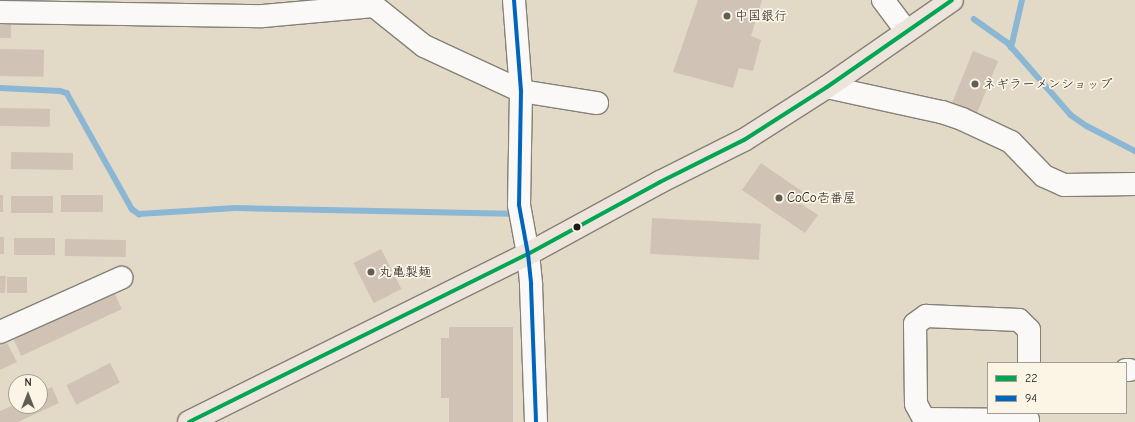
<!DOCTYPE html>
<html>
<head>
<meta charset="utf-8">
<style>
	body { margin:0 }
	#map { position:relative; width:1135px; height:422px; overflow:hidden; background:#e2dac7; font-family:"Comic Neue","Klee One",sans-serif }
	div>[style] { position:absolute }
	.stream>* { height:5.5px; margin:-2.75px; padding:0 2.75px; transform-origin:2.75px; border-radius:2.75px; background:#8bb7d4 }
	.building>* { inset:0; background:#d0c3b5; transform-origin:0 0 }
	.roads { filter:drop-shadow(1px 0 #858177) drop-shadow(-1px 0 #858177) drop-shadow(0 1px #858177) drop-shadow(0 -1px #858177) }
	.minor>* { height:22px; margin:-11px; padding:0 11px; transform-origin:11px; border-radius:11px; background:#fbf9f7 }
	.highway>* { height:22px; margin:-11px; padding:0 11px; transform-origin:11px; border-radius:11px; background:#ede4db }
	.bus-1>* { height:4px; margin:-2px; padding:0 2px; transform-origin:2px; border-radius:2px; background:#00a651 }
	.bus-2>* { height:4px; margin:-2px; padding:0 2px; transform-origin:2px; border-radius:2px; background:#0065bd }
	.dots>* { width:11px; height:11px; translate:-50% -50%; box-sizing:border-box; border:2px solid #fcf5e5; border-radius:50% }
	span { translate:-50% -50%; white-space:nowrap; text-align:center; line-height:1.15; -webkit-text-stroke:3.5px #fcf5e5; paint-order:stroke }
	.poi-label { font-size:13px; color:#1c1c1c }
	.left { translate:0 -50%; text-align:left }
	.legend { position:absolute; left:987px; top:362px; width:140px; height:52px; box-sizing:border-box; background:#fcf5e5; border:1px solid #a29e95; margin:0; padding:5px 7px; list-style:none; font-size:12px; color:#1c1c1c }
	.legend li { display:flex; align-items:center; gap:8px; height:20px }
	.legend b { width:20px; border:1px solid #a29e95 }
	.north { position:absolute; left:8px; top:374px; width:40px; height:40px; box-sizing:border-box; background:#fcf5e5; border:1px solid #a29e95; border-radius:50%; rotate:0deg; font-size:11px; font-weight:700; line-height:16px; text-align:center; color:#1c1c1c }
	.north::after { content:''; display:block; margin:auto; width:14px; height:18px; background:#615e58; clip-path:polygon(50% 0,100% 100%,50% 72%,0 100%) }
</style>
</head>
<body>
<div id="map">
	<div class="stream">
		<i style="left:974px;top:19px;width:42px;rotate:35.2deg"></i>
		<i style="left:1008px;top:43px;width:96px;rotate:48.8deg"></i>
		<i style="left:1071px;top:115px;width:19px;rotate:35deg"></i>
		<i style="left:1087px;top:126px;width:54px;rotate:27.5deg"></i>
		<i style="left:1011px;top:48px;width:49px;rotate:-77.1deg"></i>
		<i style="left:0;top:88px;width:60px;rotate:2.9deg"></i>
		<i style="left:60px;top:91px;width:7px;rotate:16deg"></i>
		<i style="left:67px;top:93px;width:133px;rotate:60.7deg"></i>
		<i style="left:132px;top:209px;width:9px;rotate:36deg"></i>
		<i style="left:139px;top:214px;width:96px;rotate:-3.6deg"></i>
		<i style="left:235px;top:208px;width:276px;rotate:1.2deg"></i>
	</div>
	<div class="building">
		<i style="clip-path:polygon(698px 0,762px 0,751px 36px,761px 40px,753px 71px,739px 68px,733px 88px,673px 72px)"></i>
		<i style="left:0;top:20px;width:11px;height:18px"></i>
		<i style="left:0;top:49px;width:44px;height:27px;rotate:1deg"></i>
		<i style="left:973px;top:51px;width:27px;height:59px;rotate:22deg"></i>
		<i style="left:0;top:108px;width:50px;height:18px;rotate:1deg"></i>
		<i style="left:11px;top:152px;width:62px;height:17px;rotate:1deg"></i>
		<i style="clip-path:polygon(761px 163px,806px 194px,800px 203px,818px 215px,805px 233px,742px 190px)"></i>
		<i style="left:0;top:195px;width:3px;height:17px"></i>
		<i style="left:61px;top:195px;width:42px;height:17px"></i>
		<i style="left:11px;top:196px;width:42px;height:17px"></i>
		<i style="left:652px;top:218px;width:109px;height:36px;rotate:3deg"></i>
		<i style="left:0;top:237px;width:4px;height:17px"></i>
		<i style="left:14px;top:238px;width:41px;height:17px"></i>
		<i style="left:65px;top:239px;width:61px;height:17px;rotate:1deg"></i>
		<i style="left:381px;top:249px;width:45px;height:31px;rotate:63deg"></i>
		<i style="clip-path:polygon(0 276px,6px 276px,5px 293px,0 293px)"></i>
		<i style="left:7px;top:277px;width:20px;height:16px"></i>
		<i style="left:113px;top:290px;width:21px;height:111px;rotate:65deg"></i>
		<i style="clip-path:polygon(449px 327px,513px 327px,513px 422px,449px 422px,449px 398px,441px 398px,441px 338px,449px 338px)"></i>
		<i style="clip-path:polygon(7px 343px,17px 362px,0 370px,0 346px)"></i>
		<i style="left:110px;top:363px;width:22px;height:49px;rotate:63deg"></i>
		<i style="clip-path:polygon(52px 387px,59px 403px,18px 422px,0 422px,0 411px,16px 404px,16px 406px,40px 406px,40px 392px)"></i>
	</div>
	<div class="roads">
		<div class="minor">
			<i style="left:514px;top:0;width:91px;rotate:85.6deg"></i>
			<i style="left:521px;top:91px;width:114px;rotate:91deg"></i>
			<i style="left:519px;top:205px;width:50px;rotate:79.6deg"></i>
			<i style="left:528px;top:254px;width:31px;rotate:84deg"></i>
			<i style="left:531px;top:285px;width:137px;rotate:87.9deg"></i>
			<i style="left:883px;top:0;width:39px;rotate:53deg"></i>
			<i style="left:0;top:12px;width:263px;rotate:0.9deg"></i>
			<i style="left:263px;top:16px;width:111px;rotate:-5.1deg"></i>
			<i style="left:374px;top:6px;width:64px;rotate:38.7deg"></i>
			<i style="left:424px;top:46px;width:107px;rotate:24.9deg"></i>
			<i style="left:521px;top:91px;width:77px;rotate:9deg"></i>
			<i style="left:827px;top:87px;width:118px;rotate:12.3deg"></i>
			<i style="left:942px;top:112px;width:21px;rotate:19deg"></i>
			<i style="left:962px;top:119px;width:54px;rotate:25.1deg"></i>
			<i style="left:1011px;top:142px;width:47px;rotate:45.9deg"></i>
			<i style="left:1044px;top:176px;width:22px;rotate:24deg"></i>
			<i style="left:1064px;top:185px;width:71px;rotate:-0.8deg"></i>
			<i style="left:0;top:332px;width:133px;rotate:-24.1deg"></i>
			<i style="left:1126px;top:370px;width:3px"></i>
			<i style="left:1028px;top:420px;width:104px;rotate:-179.4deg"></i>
			<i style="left:924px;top:419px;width:17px;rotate:-118deg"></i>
			<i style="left:916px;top:404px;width:80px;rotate:-90.7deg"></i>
			<i style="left:915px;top:324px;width:14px;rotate:-36deg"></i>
			<i style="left:926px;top:316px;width:93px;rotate:2.5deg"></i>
			<i style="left:1019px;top:320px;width:14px;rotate:45deg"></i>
			<i style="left:1029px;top:330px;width:33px;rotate:90deg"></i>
		</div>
		<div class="highway">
			<i style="left:189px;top:422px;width:378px;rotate:-26.4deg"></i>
			<i style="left:528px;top:254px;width:150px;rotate:-28.6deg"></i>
			<i style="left:660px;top:182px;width:94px;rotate:-26.6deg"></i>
			<i style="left:744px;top:140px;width:98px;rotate:-32.6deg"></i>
			<i style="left:827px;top:87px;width:152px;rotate:-34.8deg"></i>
		</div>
	</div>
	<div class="bus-1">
		<i style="left:189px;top:422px;width:378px;rotate:-26.4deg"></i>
		<i style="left:528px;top:254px;width:150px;rotate:-28.6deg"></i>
		<i style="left:660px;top:182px;width:94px;rotate:-26.6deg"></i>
		<i style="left:744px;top:140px;width:98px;rotate:-32.6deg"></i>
		<i style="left:827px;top:87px;width:152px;rotate:-34.8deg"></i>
	</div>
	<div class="bus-2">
		<i style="left:514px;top:0;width:91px;rotate:85.6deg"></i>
		<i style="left:521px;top:91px;width:114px;rotate:91deg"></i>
		<i style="left:519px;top:205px;width:50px;rotate:79.6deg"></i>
		<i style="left:528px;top:254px;width:31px;rotate:84deg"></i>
		<i style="left:531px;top:285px;width:137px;rotate:87.9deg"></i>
	</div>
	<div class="dots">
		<i style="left:727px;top:16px;background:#615e58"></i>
		<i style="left:975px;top:84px;background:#615e58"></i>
		<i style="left:779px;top:198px;background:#615e58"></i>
		<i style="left:577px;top:227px;background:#1c1c1c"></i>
		<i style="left:371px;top:272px;background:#615e58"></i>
	</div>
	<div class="poi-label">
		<span class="left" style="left:735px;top:16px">中国銀行</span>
		<span class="left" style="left:983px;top:84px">ネギラーメンショップ</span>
		<span class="left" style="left:787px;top:198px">CoCo壱番屋</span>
		<span class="left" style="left:379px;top:272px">丸亀製麺</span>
	</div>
	<ul class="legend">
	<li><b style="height:5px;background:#00a651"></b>22</li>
	<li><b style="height:5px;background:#0065bd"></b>94</li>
	</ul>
	<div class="north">N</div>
</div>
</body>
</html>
